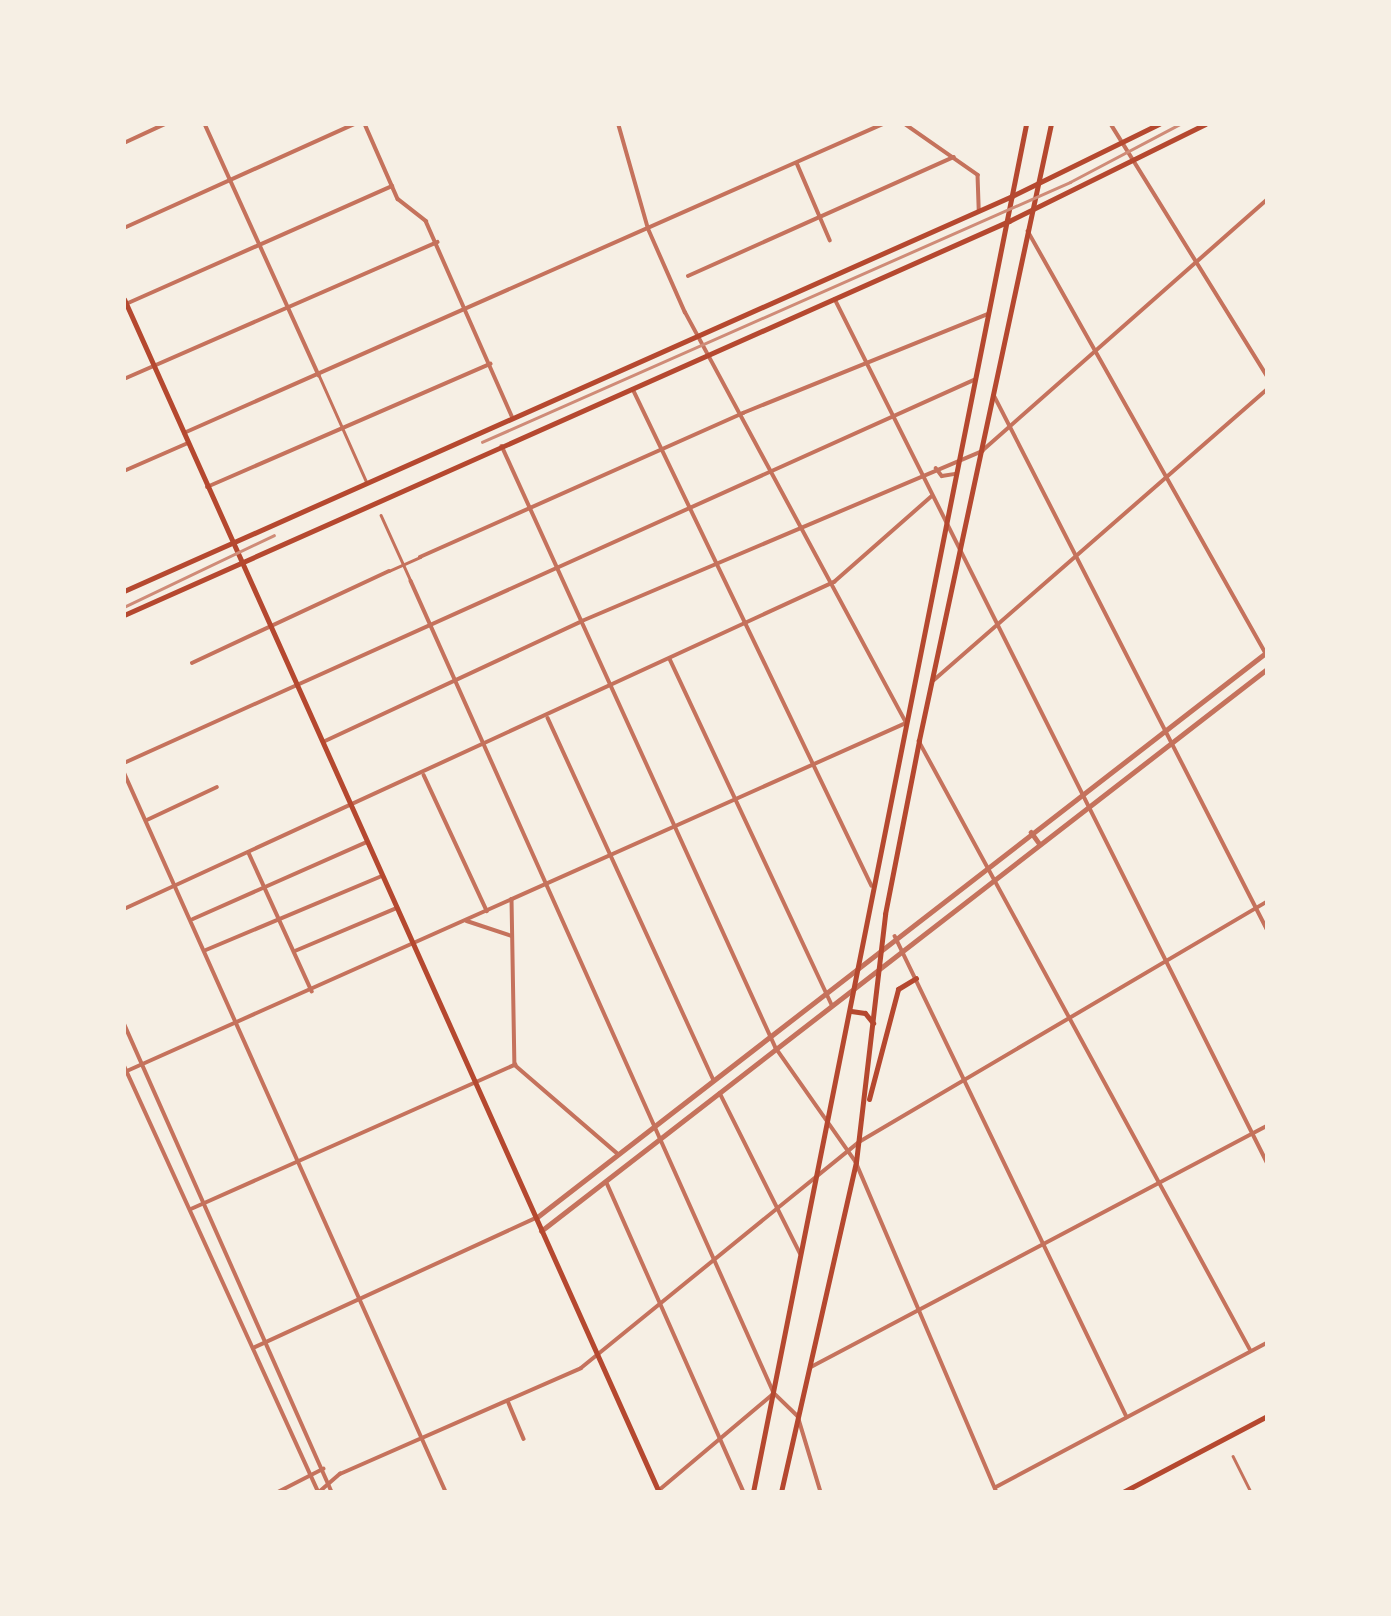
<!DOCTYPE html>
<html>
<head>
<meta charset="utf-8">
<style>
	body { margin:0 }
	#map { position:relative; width:1391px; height:1616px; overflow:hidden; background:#f6efe4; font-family:Inter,sans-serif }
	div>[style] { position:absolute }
	.pedestrian>* { height:2.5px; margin:-1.25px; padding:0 1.25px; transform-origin:1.25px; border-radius:1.25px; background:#c5725c }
	.minor>* { height:3.5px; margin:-1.75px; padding:0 1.75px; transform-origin:1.75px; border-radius:1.75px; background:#c5725c }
	.tertiary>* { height:4.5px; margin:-2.25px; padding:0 2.25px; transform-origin:2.25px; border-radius:2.25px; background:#c5725c }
	.secondary>* { height:5px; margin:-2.5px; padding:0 2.5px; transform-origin:2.5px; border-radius:2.5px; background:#b5482f }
	.primary>* { height:5px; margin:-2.5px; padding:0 2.5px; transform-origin:2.5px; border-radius:2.5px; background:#b5482f }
	.rail>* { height:2.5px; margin:-1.25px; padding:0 1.25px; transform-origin:1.25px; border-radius:1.25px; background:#cf8b77 }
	span { translate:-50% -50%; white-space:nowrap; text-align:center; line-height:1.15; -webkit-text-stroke:5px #f6efe4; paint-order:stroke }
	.frame { position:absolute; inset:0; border:126px solid #f6efe4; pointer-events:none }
</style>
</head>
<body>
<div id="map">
	<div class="pedestrian">
		<i style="left:319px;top:375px;width:118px;rotate:66deg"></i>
		<i style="left:381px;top:515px;width:72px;rotate:65.6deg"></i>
		<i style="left:389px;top:571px;width:34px;rotate:-24deg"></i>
		<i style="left:1233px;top:1456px;width:40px;rotate:63.4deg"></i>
	</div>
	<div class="minor">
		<i style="left:205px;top:124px;width:276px;rotate:65.6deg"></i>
		<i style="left:365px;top:124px;width:82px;rotate:66.3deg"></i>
		<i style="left:398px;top:199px;width:36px;rotate:38deg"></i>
		<i style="left:426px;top:221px;width:215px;rotate:66.2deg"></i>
		<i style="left:905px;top:124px;width:89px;rotate:34.9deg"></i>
		<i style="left:978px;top:175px;width:36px;rotate:88deg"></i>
		<i style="left:1111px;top:124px;width:296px;rotate:58.2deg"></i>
		<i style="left:124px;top:143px;width:45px;rotate:-24.9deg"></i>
		<i style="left:797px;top:163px;width:84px;rotate:66.8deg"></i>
		<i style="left:124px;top:228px;width:252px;rotate:-24.3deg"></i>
		<i style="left:1028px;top:231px;width:488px;rotate:60.6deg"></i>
		<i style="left:688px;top:276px;width:291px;rotate:-24.1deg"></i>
		<i style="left:835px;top:299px;width:965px;rotate:63.41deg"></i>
		<i style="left:126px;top:304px;width:291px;rotate:-23.9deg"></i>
		<i style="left:124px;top:379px;width:342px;rotate:-23.6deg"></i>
		<i style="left:633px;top:389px;width:551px;rotate:64.32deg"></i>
		<i style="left:994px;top:395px;width:600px;rotate:62.92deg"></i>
		<i style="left:184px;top:433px;width:764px;rotate:-23.85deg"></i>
		<i style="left:502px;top:446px;width:661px;rotate:65.53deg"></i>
		<i style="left:776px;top:1048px;width:139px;rotate:54.9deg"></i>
		<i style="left:856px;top:1162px;width:359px;rotate:66.9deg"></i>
		<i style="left:936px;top:468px;width:10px;rotate:53deg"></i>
		<i style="left:942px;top:476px;width:13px;rotate:-9deg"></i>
		<i style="left:124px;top:471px;width:70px;rotate:-23.6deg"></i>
		<i style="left:207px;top:487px;width:309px;rotate:-23.5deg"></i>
		<i style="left:420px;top:557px;width:354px;rotate:-24deg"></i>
		<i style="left:743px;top:413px;width:264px;rotate:-22deg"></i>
		<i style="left:411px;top:581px;width:889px;rotate:65.91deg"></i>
		<i style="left:774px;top:1393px;width:33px;rotate:44deg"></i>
		<i style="left:798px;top:1416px;width:79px;rotate:73.2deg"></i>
		<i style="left:670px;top:659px;width:382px;rotate:64.9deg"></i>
		<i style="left:192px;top:663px;width:217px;rotate:-25deg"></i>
		<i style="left:934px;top:680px;width:442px;rotate:-41.1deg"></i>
		<i style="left:548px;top:718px;width:397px;rotate:65.4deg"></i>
		<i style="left:919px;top:741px;width:694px;rotate:61.44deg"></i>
		<i style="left:323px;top:742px;width:286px;rotate:-25deg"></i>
		<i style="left:582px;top:621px;width:435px;rotate:-23deg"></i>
		<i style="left:982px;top:451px;width:380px;rotate:-41.4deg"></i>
		<i style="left:124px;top:763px;width:932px;rotate:-24.26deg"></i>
		<i style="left:124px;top:772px;width:789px;rotate:65.9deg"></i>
		<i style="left:424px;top:775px;width:150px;rotate:65.1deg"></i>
		<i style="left:147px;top:820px;width:77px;rotate:-25.2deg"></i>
		<i style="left:249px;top:853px;width:152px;rotate:65.5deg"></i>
		<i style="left:512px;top:899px;width:166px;rotate:89deg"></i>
		<i style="left:515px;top:1065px;width:136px;rotate:40.8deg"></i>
		<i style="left:124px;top:909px;width:782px;rotate:-24.73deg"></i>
		<i style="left:834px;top:582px;width:130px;rotate:-41.3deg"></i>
		<i style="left:193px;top:919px;width:190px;rotate:-23.9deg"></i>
		<i style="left:467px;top:921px;width:47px;rotate:18.4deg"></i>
		<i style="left:895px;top:936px;width:534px;rotate:64.25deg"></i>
		<i style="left:206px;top:950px;width:191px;rotate:-22.8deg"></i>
		<i style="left:295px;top:951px;width:111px;rotate:-22.9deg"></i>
		<i style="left:124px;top:1023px;width:513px;rotate:66.08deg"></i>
		<i style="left:124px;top:1065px;width:469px;rotate:65.5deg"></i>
		<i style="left:127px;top:1071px;width:853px;rotate:-24.07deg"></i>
		<i style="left:906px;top:723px;width:466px;rotate:-118.3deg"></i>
		<i style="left:685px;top:313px;width:92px;rotate:-113.8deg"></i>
		<i style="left:648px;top:229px;width:109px;rotate:-105.9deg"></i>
		<i style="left:720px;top:1093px;width:179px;rotate:63.4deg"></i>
		<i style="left:607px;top:1183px;width:338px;rotate:66.1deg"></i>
		<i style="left:191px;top:1209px;width:355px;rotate:-24deg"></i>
		<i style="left:253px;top:1348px;width:311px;rotate:-24.7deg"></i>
		<i style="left:811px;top:1367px;width:516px;rotate:-27.86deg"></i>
		<i style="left:508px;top:1401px;width:41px;rotate:67.2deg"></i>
		<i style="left:996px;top:1487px;width:307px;rotate:-28deg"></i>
		<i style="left:658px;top:1491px;width:150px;rotate:-40.1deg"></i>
		<i style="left:278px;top:1492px;width:51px;rotate:-27.1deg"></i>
		<i style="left:319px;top:1492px;width:28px;rotate:-41deg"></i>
		<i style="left:340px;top:1474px;width:263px;rotate:-23.7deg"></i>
		<i style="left:581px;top:1368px;width:358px;rotate:-39.1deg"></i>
		<i style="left:859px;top:1142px;width:473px;rotate:-30.5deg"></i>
	</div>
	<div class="tertiary">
		<i style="left:1031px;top:832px;width:14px;rotate:54deg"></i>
		<i style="left:536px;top:1218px;width:925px;rotate:-37.75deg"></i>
		<i style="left:541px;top:1231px;width:918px;rotate:-37.74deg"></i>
	</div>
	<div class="secondary">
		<i style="left:124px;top:299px;width:1307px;rotate:65.85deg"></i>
		<i style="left:851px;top:1011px;width:14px;rotate:8deg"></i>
		<i style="left:865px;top:1013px;width:13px;rotate:51deg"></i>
		<i style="left:869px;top:1099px;width:114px;rotate:-75.2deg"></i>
		<i style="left:898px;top:989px;width:21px;rotate:-31deg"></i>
		<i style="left:753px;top:1492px;width:1395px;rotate:-78.71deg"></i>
		<i style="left:781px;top:1492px;width:338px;rotate:-77.2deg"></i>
		<i style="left:856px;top:1162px;width:250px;rotate:-83.3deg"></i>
		<i style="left:885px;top:914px;width:177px;rotate:-78.9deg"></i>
		<i style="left:919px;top:740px;width:630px;rotate:-77.91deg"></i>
	</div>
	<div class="primary">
		<i style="left:124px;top:591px;width:972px;rotate:-23.98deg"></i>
		<i style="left:1012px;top:196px;width:164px;rotate:-26.1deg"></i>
		<i style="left:124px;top:615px;width:969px;rotate:-24deg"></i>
		<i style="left:1009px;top:221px;width:219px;rotate:-26.3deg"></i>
		<i style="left:1123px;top:1492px;width:163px;rotate:-27.8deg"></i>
	</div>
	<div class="rail">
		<i style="left:482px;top:442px;width:643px;rotate:-23.85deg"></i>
		<i style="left:1070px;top:182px;width:124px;rotate:-27.8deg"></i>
		<i style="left:124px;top:607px;width:166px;rotate:-25.6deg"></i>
	</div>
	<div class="frame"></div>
</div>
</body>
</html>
